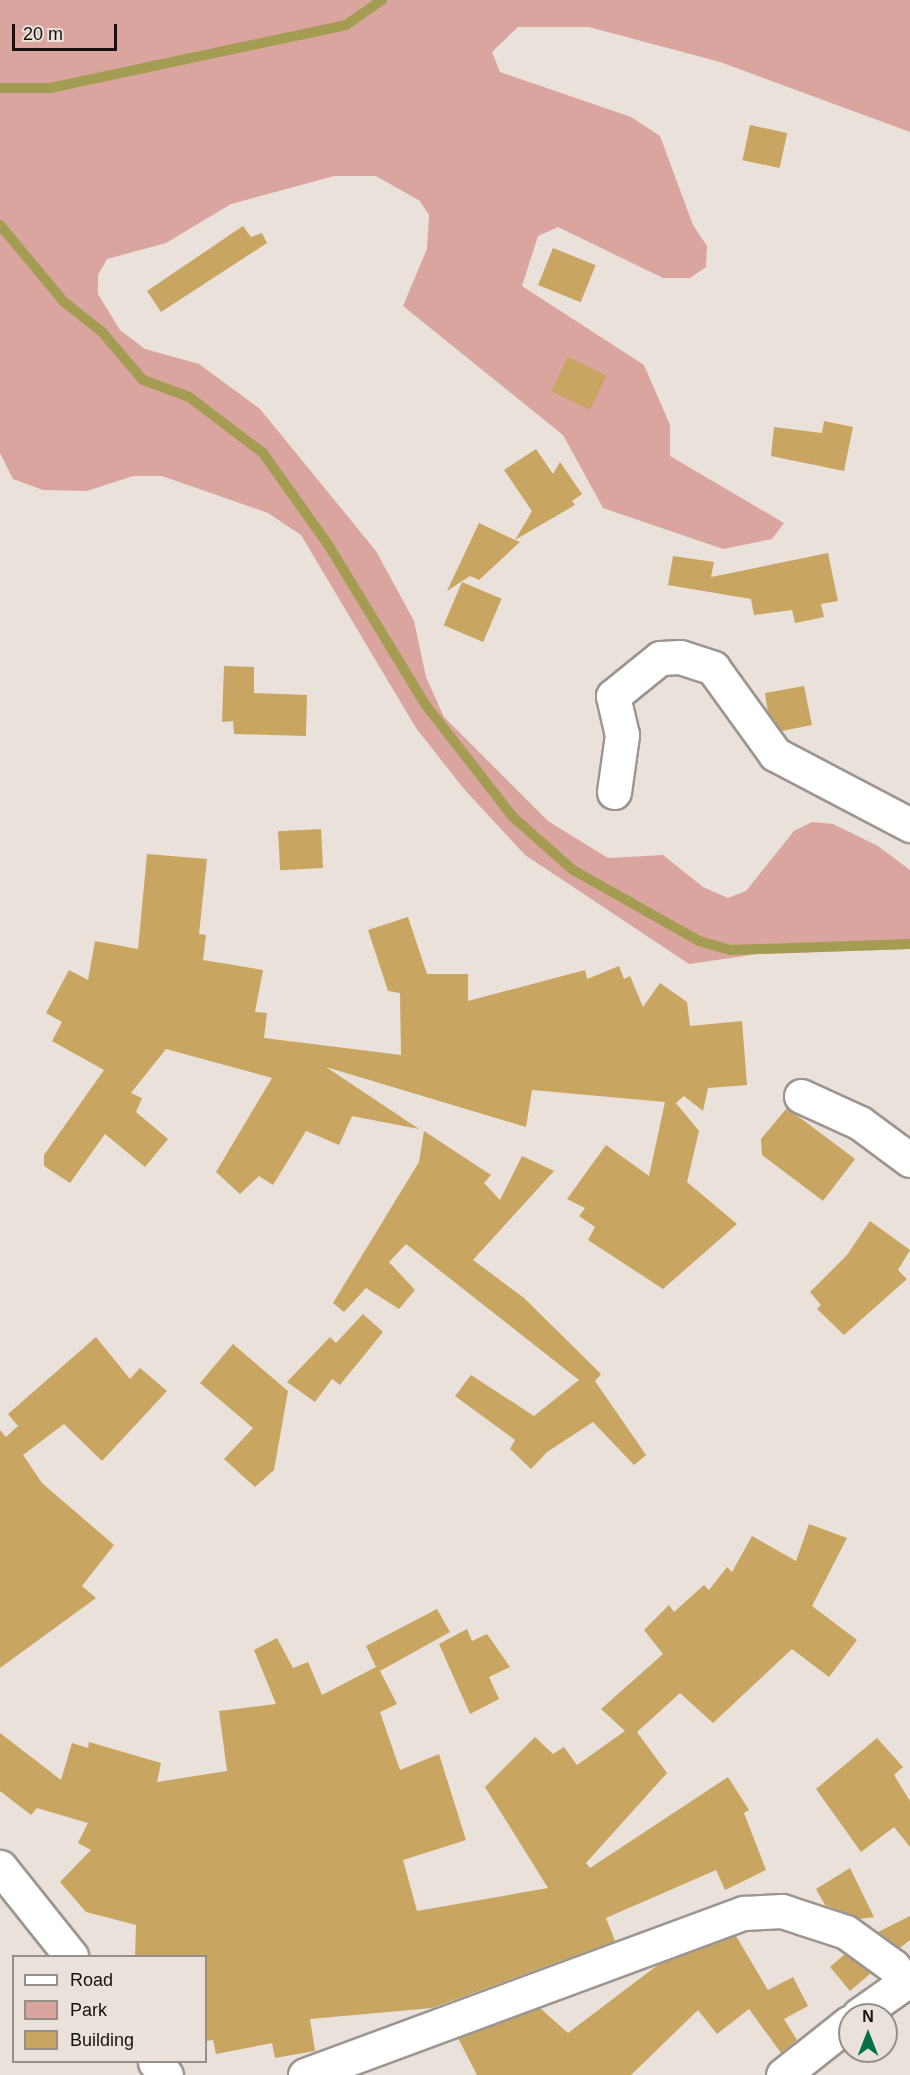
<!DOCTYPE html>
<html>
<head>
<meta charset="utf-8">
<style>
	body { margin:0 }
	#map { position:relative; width:910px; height:2075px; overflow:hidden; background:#eae1da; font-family:Arial,sans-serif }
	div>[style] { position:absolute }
	.green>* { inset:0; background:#dba59f }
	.stream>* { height:10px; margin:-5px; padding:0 5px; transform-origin:5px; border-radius:5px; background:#a59c53 }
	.building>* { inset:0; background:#c8a662; transform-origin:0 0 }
	.roads { filter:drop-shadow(2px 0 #9d958f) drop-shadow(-2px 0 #9d958f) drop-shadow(0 2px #9d958f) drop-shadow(0 -2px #9d958f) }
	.minor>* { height:33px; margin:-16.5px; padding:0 16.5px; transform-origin:16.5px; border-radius:16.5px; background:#fff }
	span { translate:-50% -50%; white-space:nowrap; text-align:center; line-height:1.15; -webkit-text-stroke:4.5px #eae1da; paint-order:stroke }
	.legend { position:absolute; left:12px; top:1955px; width:195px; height:108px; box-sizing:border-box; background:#eae1da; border:2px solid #958e89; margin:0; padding:8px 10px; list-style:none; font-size:18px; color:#151210 }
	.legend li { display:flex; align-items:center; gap:12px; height:30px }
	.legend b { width:30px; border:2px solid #958e89 }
	.north { position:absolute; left:838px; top:2003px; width:60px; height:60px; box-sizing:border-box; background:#eae1da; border:2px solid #958e89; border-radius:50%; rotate:0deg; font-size:16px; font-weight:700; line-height:24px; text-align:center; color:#151210 }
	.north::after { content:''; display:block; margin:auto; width:21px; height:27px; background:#057048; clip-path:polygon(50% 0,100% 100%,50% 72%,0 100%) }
	.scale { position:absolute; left:12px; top:24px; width:105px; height:27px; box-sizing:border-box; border:3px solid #151210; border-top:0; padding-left:8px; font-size:18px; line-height:21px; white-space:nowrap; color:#151210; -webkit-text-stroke:4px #eae1da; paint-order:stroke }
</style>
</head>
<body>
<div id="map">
	<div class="green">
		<i style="clip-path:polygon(0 0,910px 0,910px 132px,720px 62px,589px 27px,518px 27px,492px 52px,500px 72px,631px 117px,660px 136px,693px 225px,707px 246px,706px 267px,690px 278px,663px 278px,558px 227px,538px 236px,522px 286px,644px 365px,670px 425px,670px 456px,784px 523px,772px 539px,723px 549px,603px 508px,563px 435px,403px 306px,427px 249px,429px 215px,420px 201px,376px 176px,334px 176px,231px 204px,166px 243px,107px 259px,98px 275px,98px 294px,120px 330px,145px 349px,199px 364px,260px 409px,376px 551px,414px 621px,426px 677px,444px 717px,548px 821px,608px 858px,663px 855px,703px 887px,728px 898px,746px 891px,794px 831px,812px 822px,833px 824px,878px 846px,910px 870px,910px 949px,758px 954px,689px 964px,525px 855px,464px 789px,416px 728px,301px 535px,268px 513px,162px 476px,133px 476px,87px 491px,43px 490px,13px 479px,0 453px)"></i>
	</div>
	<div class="stream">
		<i style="left:0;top:88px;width:50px"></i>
		<i style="left:50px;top:88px;width:303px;rotate:-12deg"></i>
		<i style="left:346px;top:25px;width:44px;rotate:-34.8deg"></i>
		<i style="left:0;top:225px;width:99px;rotate:50.3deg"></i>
		<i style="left:63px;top:301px;width:50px;rotate:38.5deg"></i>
		<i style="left:102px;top:332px;width:63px;rotate:49.5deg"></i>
		<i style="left:143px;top:380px;width:49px;rotate:20.3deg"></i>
		<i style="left:189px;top:397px;width:93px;rotate:37.1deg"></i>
		<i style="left:263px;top:453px;width:114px;rotate:54.6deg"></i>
		<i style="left:329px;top:546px;width:185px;rotate:58.7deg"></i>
		<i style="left:425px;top:704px;width:143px;rotate:52.1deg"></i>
		<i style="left:513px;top:817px;width:80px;rotate:41.5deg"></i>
		<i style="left:573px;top:870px;width:145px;rotate:29.4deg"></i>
		<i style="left:699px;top:941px;width:32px;rotate:16deg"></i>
		<i style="left:730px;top:950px;width:180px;rotate:-1.9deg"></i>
	</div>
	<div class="building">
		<i style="left:750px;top:125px;width:38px;height:36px;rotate:12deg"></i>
		<i style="clip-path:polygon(243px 226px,251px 237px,262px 233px,267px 243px,161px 312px,147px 291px)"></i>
		<i style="left:553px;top:248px;width:46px;height:40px;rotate:22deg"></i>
		<i style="left:568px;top:357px;width:43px;height:38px;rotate:26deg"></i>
		<i style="clip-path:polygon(824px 421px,853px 427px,844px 471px,771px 456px,774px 427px,822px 433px)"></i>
		<i style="clip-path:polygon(536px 449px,553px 474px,560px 462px,582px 494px,572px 501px,575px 505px,515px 540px,520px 542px,479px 580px,470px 576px,447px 591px,479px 523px,515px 540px,532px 511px,504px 470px)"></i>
		<i style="clip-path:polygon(828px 553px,838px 601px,821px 604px,824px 617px,795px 623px,792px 610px,754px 615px,751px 599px,668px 585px,673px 556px,714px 562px,711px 577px)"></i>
		<i style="left:462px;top:582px;width:43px;height:47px;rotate:23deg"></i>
		<i style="clip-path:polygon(224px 666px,254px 667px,254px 693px,307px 695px,306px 736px,234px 734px,233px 721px,222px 722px)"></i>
		<i style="clip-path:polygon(804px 686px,812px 725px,782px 731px,768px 713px,765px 693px)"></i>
		<i style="left:321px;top:829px;width:39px;height:43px;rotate:87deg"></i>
		<i style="clip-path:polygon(147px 854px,207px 859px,199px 934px,206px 935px,203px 960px,263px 970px,255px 1012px,267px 1013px,264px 1038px,401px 1055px,400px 993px,388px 991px,368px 930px,408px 917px,427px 974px,468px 974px,468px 1001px,585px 970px,587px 979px,619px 966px,624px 979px,630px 976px,643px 1007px,660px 983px,687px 1002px,690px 1026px,742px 1021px,747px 1085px,708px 1088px,703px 1111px,684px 1096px,676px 1103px,699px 1131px,687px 1182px,737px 1224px,663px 1289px,588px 1240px,595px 1227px,579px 1216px,585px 1208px,567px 1199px,606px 1145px,649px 1176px,665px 1102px,532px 1090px,526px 1127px,326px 1067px,419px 1129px,352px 1116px,339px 1145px,306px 1131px,273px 1185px,259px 1176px,240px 1194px,216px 1172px,272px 1078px,166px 1049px,131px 1093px,142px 1098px,136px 1112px,168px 1139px,145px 1167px,105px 1134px,70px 1183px,44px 1166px,44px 1155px,104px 1070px,52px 1041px,62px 1022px,46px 1013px,69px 970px,88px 980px,95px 941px,138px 949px)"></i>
		<i style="clip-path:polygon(787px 1108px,855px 1159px,823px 1201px,762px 1155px,761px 1139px)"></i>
		<i style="clip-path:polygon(424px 1131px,491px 1175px,484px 1183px,500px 1200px,522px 1156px,554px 1171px,473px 1260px,524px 1298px,601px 1374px,595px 1381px,646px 1455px,634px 1465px,593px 1422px,547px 1452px,531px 1469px,510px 1449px,515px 1440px,455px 1396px,471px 1375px,534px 1416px,579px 1380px,406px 1244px,389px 1262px,415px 1290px,399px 1309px,366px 1288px,344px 1312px,333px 1303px,419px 1162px)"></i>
		<i style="clip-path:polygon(870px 1221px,910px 1250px,898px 1270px,907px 1279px,844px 1335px,817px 1309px,821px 1305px,810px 1292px,847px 1255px)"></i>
		<i style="clip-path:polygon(363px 1314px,383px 1332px,340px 1385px,332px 1379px,315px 1402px,287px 1382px,330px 1337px,336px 1343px)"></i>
		<i style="clip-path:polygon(96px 1337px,130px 1379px,140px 1368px,167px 1391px,102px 1461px,64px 1424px,23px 1455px,42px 1483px,114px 1545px,82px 1586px,96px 1598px,0 1668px,0 1430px,6px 1437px,18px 1426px,8px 1414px)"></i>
		<i style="clip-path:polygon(233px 1344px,288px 1391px,274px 1470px,255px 1487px,224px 1459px,253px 1428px,200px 1383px)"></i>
		<i style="clip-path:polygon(809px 1524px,847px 1538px,812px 1606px,857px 1640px,829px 1677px,792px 1649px,713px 1723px,680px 1693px,637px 1732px,667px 1773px,586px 1863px,590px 1868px,728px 1777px,749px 1810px,744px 1813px,766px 1870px,725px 1890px,716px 1870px,606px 1918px,615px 1941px,432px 2008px,310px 2019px,315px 2051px,275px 2058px,272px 2043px,216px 2054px,213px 2040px,206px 2041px,206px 1956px,135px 1956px,136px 1925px,86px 1912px,60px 1882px,91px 1850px,78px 1843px,88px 1823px,37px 1808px,31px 1815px,0 1791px,0 1733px,61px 1780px,72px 1743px,88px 1748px,89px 1742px,161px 1763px,157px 1782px,227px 1771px,219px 1711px,276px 1704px,254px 1650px,277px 1638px,293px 1668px,308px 1662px,322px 1695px,376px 1667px,366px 1646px,437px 1609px,450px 1632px,380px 1671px,397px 1704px,380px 1712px,400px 1770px,439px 1754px,466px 1840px,403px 1860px,417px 1911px,548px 1888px,485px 1787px,535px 1737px,553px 1754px,564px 1747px,577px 1765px,625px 1731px,601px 1709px,663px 1654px,644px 1630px,669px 1605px,674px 1612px,704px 1585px,709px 1590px,727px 1567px,732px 1572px,752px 1536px,796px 1561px)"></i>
		<i style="clip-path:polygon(467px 1629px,472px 1641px,487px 1634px,510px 1667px,489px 1677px,499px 1699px,470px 1714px,439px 1644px)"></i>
		<i style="clip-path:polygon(877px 1738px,903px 1767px,894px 1775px,910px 1801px,910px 1847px,894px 1827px,861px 1852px,816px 1789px)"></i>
		<i style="clip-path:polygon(850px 1868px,874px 1917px,859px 1919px,825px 1905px,816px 1889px)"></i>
		<i style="clip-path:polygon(910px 1916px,910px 1940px,900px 1948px,878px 1932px)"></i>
		<i style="clip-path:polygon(736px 1936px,768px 1990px,793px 1977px,808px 2006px,784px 2019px,797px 2040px,781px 2053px,749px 2009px,717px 2034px,698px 2010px,631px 2075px,477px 2075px,458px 2038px,540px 2008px,568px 2033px,659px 1964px)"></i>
		<i style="clip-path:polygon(845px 1954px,871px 1973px,850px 1991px,830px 1967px)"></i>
	</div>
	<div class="roads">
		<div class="minor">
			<i style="left:614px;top:792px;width:58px;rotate:-82deg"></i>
			<i style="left:622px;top:735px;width:40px;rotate:-103deg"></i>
			<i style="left:613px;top:696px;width:60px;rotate:-39deg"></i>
			<i style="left:660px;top:658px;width:20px;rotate:-3deg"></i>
			<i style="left:680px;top:657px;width:35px;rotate:18deg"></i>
			<i style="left:713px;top:668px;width:106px;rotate:54.2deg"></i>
			<i style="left:775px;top:754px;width:153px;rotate:27.7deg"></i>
			<i style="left:801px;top:1096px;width:65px;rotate:24.6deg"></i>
			<i style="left:860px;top:1123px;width:62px;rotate:36.5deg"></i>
			<i style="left:0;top:1867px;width:114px;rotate:51.4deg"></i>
			<i style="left:859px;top:2015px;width:62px;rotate:-35.2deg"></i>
			<i style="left:155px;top:2062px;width:17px;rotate:50deg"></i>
			<i style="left:305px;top:2075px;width:468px;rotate:-20.3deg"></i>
			<i style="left:744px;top:1913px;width:38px;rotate:-3deg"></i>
			<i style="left:782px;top:1911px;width:67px;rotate:18.2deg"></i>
			<i style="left:846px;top:1932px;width:58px;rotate:35.9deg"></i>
			<i style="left:893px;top:1966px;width:20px;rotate:53deg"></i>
			<i style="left:783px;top:2075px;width:85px;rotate:-38.3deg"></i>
		</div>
	</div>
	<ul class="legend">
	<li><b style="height:8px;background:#fff"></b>Road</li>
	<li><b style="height:16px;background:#dba59f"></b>Park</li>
	<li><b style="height:16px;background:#c8a662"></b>Building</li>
	</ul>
	<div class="north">N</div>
	<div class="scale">20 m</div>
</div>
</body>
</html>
